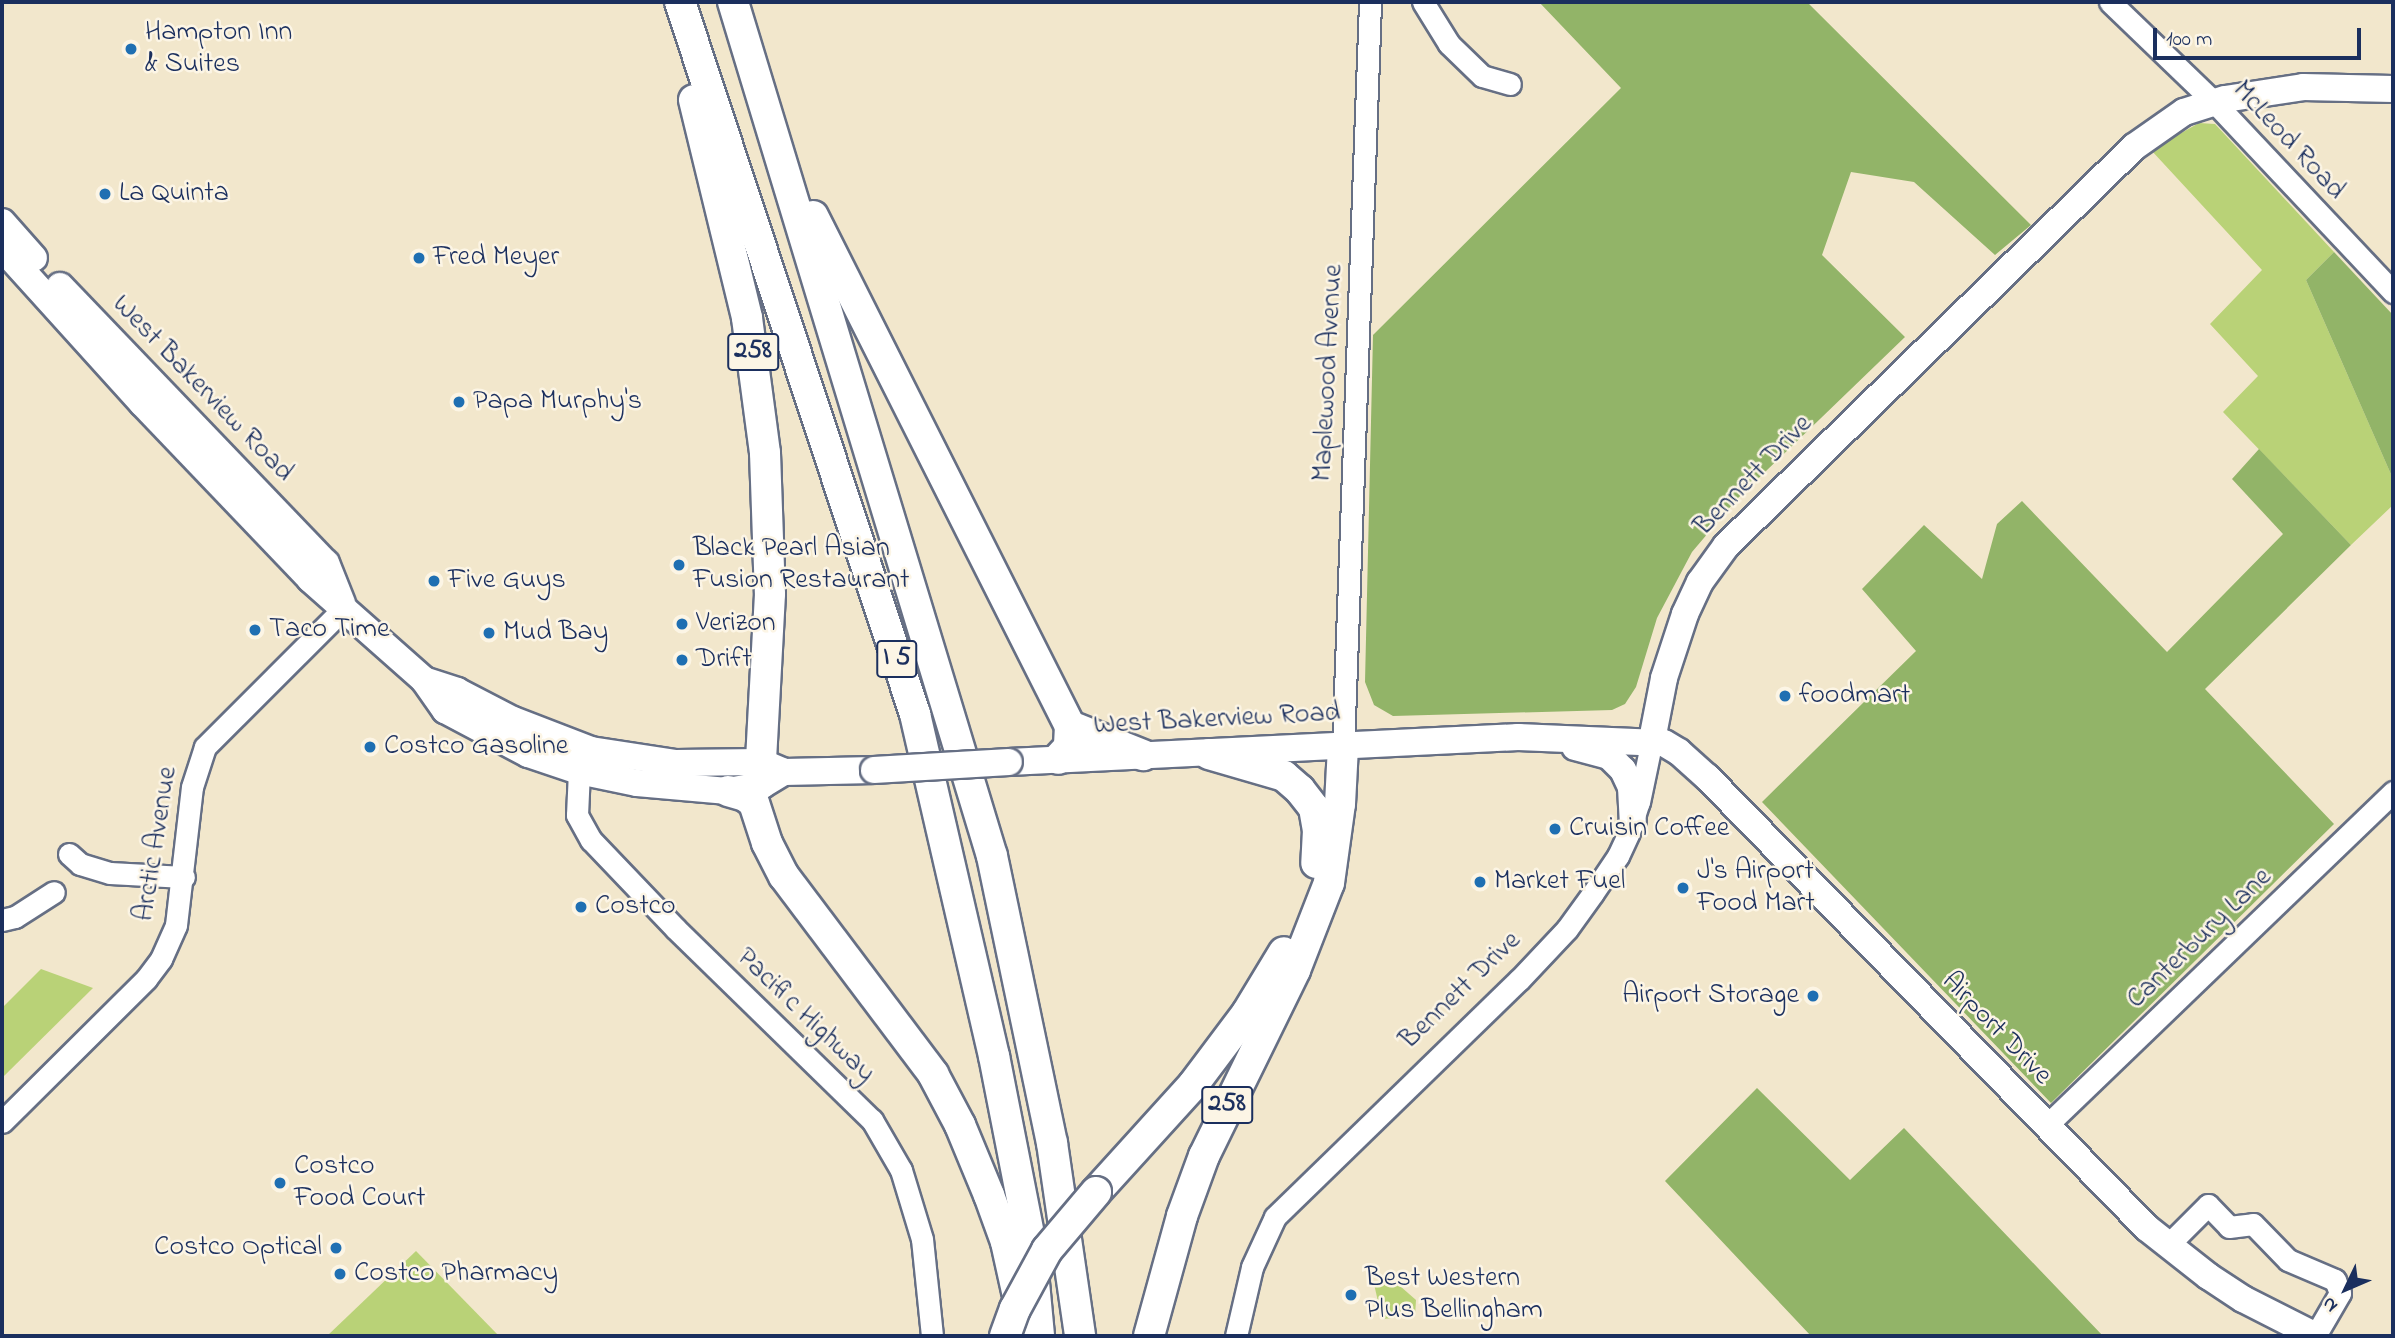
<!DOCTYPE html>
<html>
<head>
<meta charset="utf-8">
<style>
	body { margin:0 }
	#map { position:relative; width:2395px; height:1338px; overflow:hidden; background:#f2e7cc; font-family:"Indie Flower",sans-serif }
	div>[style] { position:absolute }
	.green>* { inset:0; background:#b9d277 }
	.forest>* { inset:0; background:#92b468 }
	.roads { filter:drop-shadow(2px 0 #666f84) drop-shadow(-2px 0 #666f84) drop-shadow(0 2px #666f84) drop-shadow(0 -2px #666f84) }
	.minor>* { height:21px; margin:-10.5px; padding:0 10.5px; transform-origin:10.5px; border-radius:10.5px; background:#fff }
	.major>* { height:26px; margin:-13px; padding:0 13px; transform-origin:13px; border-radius:13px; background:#fff }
	.highway>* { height:30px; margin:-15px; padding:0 15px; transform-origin:15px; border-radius:15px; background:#fff }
	.bridges { filter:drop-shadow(2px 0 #666f84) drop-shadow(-2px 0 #666f84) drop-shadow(0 2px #666f84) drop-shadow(0 -2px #666f84) }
	.major-bridge>* { height:26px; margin:-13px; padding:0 13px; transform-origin:13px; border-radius:13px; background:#fff }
	.highway-bridge>* { height:30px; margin:-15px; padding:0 15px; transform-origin:15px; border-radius:15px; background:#fff }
	.dots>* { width:19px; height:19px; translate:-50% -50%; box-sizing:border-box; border:4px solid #fcf5e5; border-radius:50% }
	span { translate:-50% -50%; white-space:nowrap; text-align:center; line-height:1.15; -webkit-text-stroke:5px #fcf5e5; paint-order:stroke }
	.shield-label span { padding:2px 5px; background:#fcf5e5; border:2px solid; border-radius:5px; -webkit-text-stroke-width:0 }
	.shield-label { font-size:26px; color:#1b2f5e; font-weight:700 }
	.poi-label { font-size:28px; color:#1b2f5e }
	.left { translate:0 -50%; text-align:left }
	.right { translate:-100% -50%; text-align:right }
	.street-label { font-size:28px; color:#1b2f5e }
	.frame { position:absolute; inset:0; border:4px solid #1b2f5e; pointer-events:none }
	.north { position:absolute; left:2311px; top:1254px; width:70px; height:70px; -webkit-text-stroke:5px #fcf5e5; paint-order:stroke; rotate:226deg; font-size:19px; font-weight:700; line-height:28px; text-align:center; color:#1b2f5e }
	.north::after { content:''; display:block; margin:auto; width:24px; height:32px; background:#1b2f5e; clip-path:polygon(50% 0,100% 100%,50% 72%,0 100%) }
	.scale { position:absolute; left:2153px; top:28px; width:208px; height:32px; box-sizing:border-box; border:4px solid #1b2f5e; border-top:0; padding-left:9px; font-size:21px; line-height:24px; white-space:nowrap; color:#1b2f5e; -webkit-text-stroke:5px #fcf5e5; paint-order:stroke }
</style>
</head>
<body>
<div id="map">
	<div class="green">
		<i style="clip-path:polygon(2199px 123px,2215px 124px,2334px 252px,2306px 280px,2393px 479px,2393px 505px,2351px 545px,2223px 412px,2258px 376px,2210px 324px,2262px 270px,2151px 150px)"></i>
		<i style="clip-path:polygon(41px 969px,93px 988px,2px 1078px,2px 1008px)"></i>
		<i style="clip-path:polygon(416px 1251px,499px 1336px,327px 1336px)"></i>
		<i style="clip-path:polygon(1392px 1279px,1416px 1300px,1415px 1316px,1382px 1319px,1374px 1284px)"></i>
	</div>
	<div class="forest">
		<i style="clip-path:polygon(1539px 2px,1807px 2px,2031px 225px,1995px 255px,1914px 182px,1851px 172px,1822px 255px,1905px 337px,1737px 499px,1692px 552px,1657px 618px,1636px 687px,1625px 704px,1612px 710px,1393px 716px,1374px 705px,1365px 682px,1373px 335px,1621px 88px)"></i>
		<i style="clip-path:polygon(2334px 252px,2393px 315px,2393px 479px,2306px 280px)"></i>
		<i style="clip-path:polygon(2259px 449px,2351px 545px,2205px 689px,2334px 824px,2051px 1103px,1762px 802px,1916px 651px,1862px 589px,1924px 525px,1982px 579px,1997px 524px,2022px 501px,2167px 652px,2283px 534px,2232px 479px)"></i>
		<i style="clip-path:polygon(1757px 1088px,1850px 1180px,1904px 1128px,2103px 1336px,1811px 1336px,1665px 1181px)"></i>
	</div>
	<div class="roads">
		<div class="minor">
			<i style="left:1423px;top:2px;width:49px;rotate:58.2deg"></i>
			<i style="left:1449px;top:44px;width:46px;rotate:44.1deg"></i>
			<i style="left:1482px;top:76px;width:29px;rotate:16deg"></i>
			<i style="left:2110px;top:2px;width:146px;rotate:43.9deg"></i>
			<i style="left:2215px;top:103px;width:260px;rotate:46.7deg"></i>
			<i style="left:1343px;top:747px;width:745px;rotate:-87.92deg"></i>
			<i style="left:579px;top:771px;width:44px;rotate:92.6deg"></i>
			<i style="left:577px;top:815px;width:29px;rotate:61deg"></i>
			<i style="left:591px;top:840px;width:123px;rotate:46.3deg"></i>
			<i style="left:676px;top:929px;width:274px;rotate:44.3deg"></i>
			<i style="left:872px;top:1120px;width:58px;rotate:59.9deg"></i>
			<i style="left:901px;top:1170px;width:72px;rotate:73.1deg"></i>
			<i style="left:922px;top:1239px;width:98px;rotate:84.1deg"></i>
			<i style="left:69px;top:854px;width:15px;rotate:42deg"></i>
			<i style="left:80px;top:864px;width:31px;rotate:17deg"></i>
			<i style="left:110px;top:873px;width:74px;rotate:3.1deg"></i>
			<i style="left:2px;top:920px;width:13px;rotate:-13deg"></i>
			<i style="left:15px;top:917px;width:46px;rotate:-32.7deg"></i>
			<i style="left:2px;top:1122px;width:203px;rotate:-44.8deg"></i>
			<i style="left:146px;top:979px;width:25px;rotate:-53deg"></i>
			<i style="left:161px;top:959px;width:37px;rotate:-66deg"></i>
			<i style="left:176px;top:925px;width:139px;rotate:-83.4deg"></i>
			<i style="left:192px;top:787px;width:42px;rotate:-72deg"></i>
			<i style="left:205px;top:747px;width:197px;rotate:-45deg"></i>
			<i style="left:2046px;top:1126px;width:482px;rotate:-43.9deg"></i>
			<i style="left:2167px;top:1246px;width:58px;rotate:-45deg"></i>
			<i style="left:2208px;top:1205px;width:30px;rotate:46deg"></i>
			<i style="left:2229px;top:1227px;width:24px;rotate:-7deg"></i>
			<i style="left:2253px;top:1224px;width:50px;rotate:45.8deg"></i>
			<i style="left:2288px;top:1260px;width:51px;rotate:23.1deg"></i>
			<i style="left:2335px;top:1280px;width:14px;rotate:69deg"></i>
			<i style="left:2340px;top:1293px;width:50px;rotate:120.2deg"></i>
			<i style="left:1236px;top:1336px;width:71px;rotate:-76.9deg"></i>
			<i style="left:1252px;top:1267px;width:55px;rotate:-65.3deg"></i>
			<i style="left:1275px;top:1217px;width:340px;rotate:-44.2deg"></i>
			<i style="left:1519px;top:980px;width:70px;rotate:-46.7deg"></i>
			<i style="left:1567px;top:929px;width:44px;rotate:-54.2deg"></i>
			<i style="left:1593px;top:893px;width:45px;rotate:-56deg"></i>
			<i style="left:1618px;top:856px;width:26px;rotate:-65deg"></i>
			<i style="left:1629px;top:832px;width:32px;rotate:-72deg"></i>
			<i style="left:1639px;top:802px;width:63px;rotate:-78.2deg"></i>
		</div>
		<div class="major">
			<i style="left:2px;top:222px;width:48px;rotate:48.4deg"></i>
			<i style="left:2px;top:248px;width:210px;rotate:47.9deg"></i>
			<i style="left:143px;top:404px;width:242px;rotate:46.3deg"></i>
			<i style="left:310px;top:579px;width:152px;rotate:41.5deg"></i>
			<i style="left:424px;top:680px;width:37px;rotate:55deg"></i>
			<i style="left:445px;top:710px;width:94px;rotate:27.9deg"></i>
			<i style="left:528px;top:754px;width:54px;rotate:18.4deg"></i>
			<i style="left:579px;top:771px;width:59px;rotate:11.7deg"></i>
			<i style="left:637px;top:783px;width:91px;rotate:5deg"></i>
			<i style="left:728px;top:791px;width:35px;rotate:-10deg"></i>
			<i style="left:762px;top:785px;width:26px;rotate:-31deg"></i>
			<i style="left:60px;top:286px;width:384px;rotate:46.2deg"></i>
			<i style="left:326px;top:563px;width:43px;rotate:68.2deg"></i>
			<i style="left:424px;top:680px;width:35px;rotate:18deg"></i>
			<i style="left:457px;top:691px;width:63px;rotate:27.4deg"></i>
			<i style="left:513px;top:720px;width:84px;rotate:21deg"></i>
			<i style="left:591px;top:750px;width:86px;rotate:8.7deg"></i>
			<i style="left:676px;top:763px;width:85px;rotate:-0.7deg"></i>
			<i style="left:761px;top:762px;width:25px;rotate:23deg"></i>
			<i style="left:784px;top:772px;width:90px;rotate:-1.3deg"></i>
			<i style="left:1652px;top:740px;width:63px;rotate:-79deg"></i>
			<i style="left:1664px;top:678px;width:67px;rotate:-71.8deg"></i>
			<i style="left:1685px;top:614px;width:35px;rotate:-65deg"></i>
			<i style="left:1700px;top:582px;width:44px;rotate:-54.2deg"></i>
			<i style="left:1726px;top:546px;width:571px;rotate:-44.36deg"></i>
			<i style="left:2134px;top:147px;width:61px;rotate:-35deg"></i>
			<i style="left:2184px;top:112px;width:43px;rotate:-17.6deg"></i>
			<i style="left:2225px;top:99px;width:79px;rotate:-8.7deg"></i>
			<i style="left:2303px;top:87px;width:90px;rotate:1.3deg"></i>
			<i style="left:1575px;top:747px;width:35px;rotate:15deg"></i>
			<i style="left:1609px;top:756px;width:20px;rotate:45deg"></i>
			<i style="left:1623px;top:770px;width:19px;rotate:65deg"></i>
			<i style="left:1631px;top:787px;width:34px;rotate:87deg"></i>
			<i style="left:1009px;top:762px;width:510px;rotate:-2.81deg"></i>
			<i style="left:1518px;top:737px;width:146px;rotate:2.4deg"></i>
			<i style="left:1664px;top:743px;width:17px;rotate:31deg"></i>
			<i style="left:1679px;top:752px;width:38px;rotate:42deg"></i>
			<i style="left:1707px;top:777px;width:630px;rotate:45.71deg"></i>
			<i style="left:2147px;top:1228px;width:78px;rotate:38.2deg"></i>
			<i style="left:2208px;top:1276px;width:42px;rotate:33.3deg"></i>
			<i style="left:2243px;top:1299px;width:82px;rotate:26.9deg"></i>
		</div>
		<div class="highway">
			<i style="left:680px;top:2px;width:750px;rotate:71.73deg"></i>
			<i style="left:915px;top:714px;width:351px;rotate:77deg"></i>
			<i style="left:994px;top:1056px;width:187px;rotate:78.9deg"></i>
			<i style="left:1030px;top:1240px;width:96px;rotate:84.6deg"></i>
			<i style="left:733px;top:2px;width:892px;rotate:73.13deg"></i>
			<i style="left:992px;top:856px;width:293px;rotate:78.2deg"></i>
			<i style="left:1052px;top:1143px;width:195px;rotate:81.7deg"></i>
			<i style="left:694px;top:100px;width:224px;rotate:76.3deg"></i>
			<i style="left:747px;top:318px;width:136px;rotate:82.4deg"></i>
			<i style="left:765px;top:453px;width:141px;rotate:88deg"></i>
			<i style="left:770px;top:594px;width:168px;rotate:93.1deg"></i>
			<i style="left:813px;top:216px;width:571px;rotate:63.26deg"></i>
			<i style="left:1070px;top:726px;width:21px;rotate:93deg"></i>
			<i style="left:1069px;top:747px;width:16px;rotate:133deg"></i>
			<i style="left:1070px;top:726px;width:79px;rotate:21.7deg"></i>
			<i style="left:1209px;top:754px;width:78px;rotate:16.3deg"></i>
			<i style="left:1284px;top:776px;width:21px;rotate:41deg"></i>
			<i style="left:1300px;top:790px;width:23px;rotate:52deg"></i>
			<i style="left:1314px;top:808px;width:22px;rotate:80deg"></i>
			<i style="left:1318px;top:830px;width:33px;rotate:93deg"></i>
			<i style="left:728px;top:791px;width:18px;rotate:16deg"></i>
			<i style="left:745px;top:796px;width:11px;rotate:38deg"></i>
			<i style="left:754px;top:803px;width:42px;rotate:72deg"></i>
			<i style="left:767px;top:843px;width:37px;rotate:63deg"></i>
			<i style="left:784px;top:876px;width:248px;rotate:53deg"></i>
			<i style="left:933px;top:1074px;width:58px;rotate:62.1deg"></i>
			<i style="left:960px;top:1125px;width:76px;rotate:67.5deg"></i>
			<i style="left:989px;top:1195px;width:50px;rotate:70.1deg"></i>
			<i style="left:1006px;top:1242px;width:65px;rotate:77.5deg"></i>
			<i style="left:1096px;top:1192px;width:144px;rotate:-47.8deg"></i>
			<i style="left:1193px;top:1085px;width:90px;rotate:-53.1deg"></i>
			<i style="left:1247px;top:1013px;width:71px;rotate:-58.8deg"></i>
			<i style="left:1149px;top:1336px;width:124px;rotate:-74.6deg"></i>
			<i style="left:1182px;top:1216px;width:64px;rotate:-69.9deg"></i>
			<i style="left:1204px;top:1156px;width:207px;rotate:-63.9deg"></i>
			<i style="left:1295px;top:970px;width:93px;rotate:-68.7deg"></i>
			<i style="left:1329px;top:883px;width:80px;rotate:-82.1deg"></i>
			<i style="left:1340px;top:804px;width:57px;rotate:-87deg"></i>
		</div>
	</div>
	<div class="bridges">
		<div class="major-bridge">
			<i style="left:874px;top:770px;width:135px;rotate:-3.4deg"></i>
		</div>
		<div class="highway-bridge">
			<i style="left:1005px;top:1336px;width:29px;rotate:-70deg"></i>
			<i style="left:1015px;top:1309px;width:67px;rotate:-61.5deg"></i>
			<i style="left:1047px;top:1250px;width:76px;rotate:-49.8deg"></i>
		</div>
	</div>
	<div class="dots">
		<i style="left:131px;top:49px;background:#1f6fb2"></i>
		<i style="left:105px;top:194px;background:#1f6fb2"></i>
		<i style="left:419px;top:258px;background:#1f6fb2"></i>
		<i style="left:459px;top:402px;background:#1f6fb2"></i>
		<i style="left:679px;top:565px;background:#1f6fb2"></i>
		<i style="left:434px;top:581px;background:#1f6fb2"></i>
		<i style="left:682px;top:624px;background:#1f6fb2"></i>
		<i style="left:255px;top:630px;background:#1f6fb2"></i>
		<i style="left:489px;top:633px;background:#1f6fb2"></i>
		<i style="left:682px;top:660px;background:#1f6fb2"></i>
		<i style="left:1785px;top:696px;background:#1f6fb2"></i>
		<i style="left:370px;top:747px;background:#1f6fb2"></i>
		<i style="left:1555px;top:829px;background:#1f6fb2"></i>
		<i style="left:1480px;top:882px;background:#1f6fb2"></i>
		<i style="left:1683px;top:888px;background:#1f6fb2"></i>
		<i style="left:581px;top:907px;background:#1f6fb2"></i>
		<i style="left:1813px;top:996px;background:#1f6fb2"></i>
		<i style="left:280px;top:1183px;background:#1f6fb2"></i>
		<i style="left:336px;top:1248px;background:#1f6fb2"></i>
		<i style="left:340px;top:1274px;background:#1f6fb2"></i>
		<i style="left:1351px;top:1295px;background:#1f6fb2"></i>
	</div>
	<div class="shield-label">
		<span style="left:753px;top:352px">258</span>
		<span style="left:897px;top:659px">I 5</span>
		<span style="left:1227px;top:1105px">258</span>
	</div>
	<div class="poi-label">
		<span class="left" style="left:145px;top:49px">Hampton Inn<br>&amp; Suites</span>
		<span class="left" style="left:119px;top:194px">La Quinta</span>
		<span class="left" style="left:433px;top:258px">Fred Meyer</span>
		<span class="left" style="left:473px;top:402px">Papa Murphy's</span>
		<span class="left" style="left:693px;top:565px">Black Pearl Asian<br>Fusion Restaurant</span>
		<span class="left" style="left:448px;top:581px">Five Guys</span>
		<span class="left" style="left:696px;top:624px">Verizon</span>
		<span class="left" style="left:269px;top:630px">Taco Time</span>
		<span class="left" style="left:503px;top:633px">Mud Bay</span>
		<span class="left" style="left:696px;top:660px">Drift</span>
		<span class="left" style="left:1799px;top:696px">foodmart</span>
		<span class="left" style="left:384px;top:747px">Costco Gasoline</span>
		<span class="left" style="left:1569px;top:829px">Cruisin Coffee</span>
		<span class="left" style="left:1697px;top:888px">J's Airport<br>Food Mart</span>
		<span class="left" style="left:1494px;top:882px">Market Fuel</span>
		<span class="left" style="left:595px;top:907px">Costco</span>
		<span class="right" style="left:1799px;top:996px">Airport Storage</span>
		<span class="left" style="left:294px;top:1183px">Costco<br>Food Court</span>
		<span class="right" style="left:322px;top:1248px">Costco Optical</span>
		<span class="left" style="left:354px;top:1274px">Costco Pharmacy</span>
		<span class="left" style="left:1365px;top:1295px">Best Western<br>Plus Bellingham</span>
	</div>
	<div class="street-label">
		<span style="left:2288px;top:141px;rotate:47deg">McLeod Road</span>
		<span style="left:1329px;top:373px;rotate:-87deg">Maplewood Avenue</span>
		<span style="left:202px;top:389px;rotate:46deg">West Bakerview Road</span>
		<span style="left:1754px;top:476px;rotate:-46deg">Bennett Drive</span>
		<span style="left:1217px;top:720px;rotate:-3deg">West Bakerview Road</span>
		<span style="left:157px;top:844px;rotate:-81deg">Arctic Avenue</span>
		<span style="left:2200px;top:939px;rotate:-44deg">Canterbury Lane</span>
		<span style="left:1461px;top:991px;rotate:-44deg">Bennett Drive</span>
		<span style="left:805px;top:1016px;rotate:44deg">Pacific Highway</span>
		<span style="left:1996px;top:1029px;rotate:46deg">Airport Drive</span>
	</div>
	<div class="frame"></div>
	<div class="north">N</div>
	<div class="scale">100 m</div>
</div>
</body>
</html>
